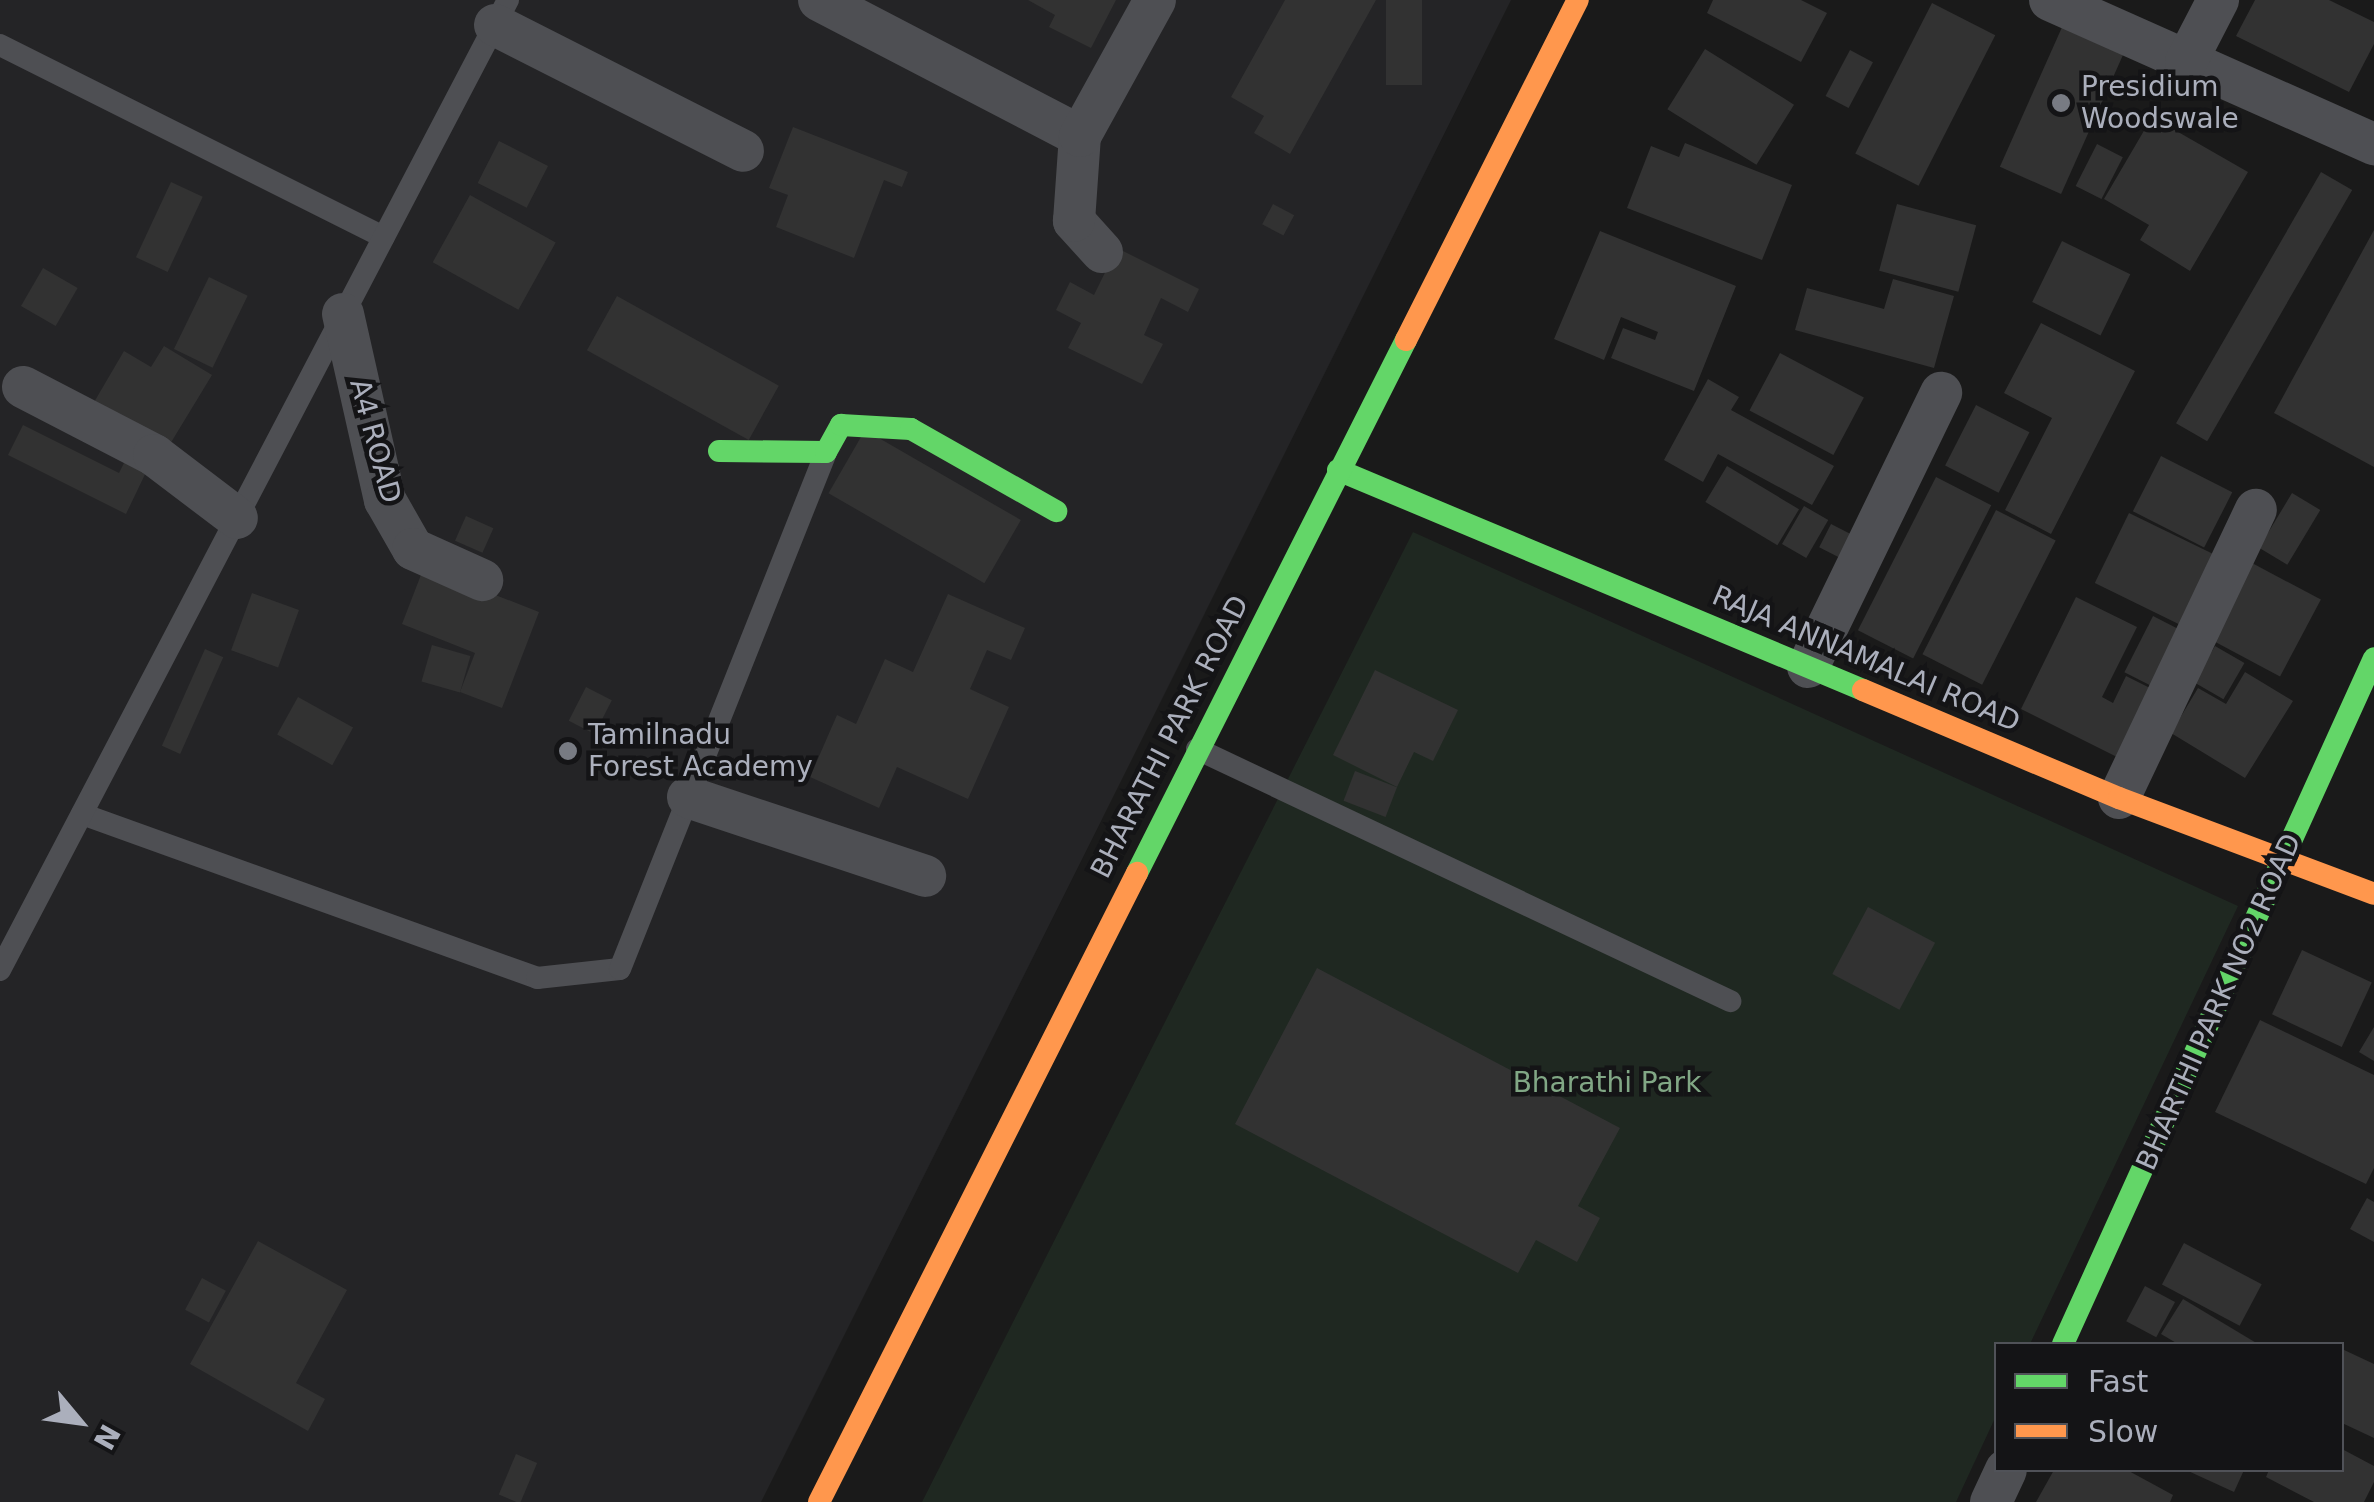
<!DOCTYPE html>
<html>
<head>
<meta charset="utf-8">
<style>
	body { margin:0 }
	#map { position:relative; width:2374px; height:1502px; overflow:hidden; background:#1a1a1a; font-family:"DejaVu Sans",sans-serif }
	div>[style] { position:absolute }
	.built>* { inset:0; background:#242426 }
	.green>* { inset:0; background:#1f2821 }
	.building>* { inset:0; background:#323232; transform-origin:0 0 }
	.lane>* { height:22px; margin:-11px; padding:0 11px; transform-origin:11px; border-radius:11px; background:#4e4f53 }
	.street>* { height:42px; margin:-21px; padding:0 21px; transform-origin:21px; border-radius:21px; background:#4e4f53 }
	.fast>* { height:22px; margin:-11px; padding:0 11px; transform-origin:11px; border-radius:11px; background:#63d668 }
	.slow>* { height:22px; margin:-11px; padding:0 11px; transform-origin:11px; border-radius:11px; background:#ff974d }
	.dots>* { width:28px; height:28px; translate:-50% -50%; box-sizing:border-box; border:5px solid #141416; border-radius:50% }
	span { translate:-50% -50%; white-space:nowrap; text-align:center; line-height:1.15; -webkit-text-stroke:9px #141416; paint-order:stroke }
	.poi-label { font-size:28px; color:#abafbc }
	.left { translate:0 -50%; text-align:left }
	.street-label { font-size:28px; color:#abafbc }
	.park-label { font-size:28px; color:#81a785 }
	.legend { position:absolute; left:1994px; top:1342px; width:350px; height:130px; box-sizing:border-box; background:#141416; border:2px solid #505258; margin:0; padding:12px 18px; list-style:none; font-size:30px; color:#abafbc }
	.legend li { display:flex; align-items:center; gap:20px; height:50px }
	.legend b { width:50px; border:2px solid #505258 }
	.north { position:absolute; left:30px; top:1372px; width:100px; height:100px; -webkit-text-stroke:8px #141416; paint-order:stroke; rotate:119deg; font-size:28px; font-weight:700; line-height:40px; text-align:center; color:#abafbc }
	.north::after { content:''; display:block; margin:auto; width:35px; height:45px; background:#abafbc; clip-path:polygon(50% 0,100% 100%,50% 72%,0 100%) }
</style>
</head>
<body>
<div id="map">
	<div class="built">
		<i style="clip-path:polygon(0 0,1511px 0,761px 1502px,0 1502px)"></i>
	</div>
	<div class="green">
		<i style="clip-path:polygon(1413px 532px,2238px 906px,2030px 1344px,1996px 1344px,1996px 1416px,1956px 1502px,922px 1502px)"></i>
	</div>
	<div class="building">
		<i style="clip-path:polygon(1028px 0,1116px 0,1091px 48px,1049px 27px,1055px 15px)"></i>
		<i style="clip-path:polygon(1285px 0,1376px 0,1290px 154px,1254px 133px,1264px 116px,1231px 97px)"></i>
		<i style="left:1386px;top:0;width:36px;height:85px"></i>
		<i style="clip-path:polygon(1713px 0,1801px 0,1827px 13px,1801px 62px,1707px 13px)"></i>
		<i style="clip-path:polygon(2255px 0,2329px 0,2374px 22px,2374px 44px,2349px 92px,2236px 36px)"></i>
		<i style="left:1932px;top:3px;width:71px;height:169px;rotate:27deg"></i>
		<i style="left:2067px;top:16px;width:67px;height:165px;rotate:24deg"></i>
		<i style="left:1705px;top:49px;width:105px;height:71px;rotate:32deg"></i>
		<i style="left:1850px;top:50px;width:26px;height:52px;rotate:28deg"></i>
		<i style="clip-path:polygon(2152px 117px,2248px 172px,2190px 271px,2140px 240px,2149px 225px,2104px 199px)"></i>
		<i style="clip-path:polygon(793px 127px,908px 172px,902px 187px,884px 180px,854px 258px,776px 227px,788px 195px,769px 188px)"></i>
		<i style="left:499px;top:141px;width:55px;height:47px;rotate:27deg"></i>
		<i style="clip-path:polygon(1685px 143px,1792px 185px,1762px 260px,1627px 208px,1651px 146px,1679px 157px)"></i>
		<i style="left:2097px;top:144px;width:29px;height:47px;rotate:27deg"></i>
		<i style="left:2321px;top:172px;width:36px;height:290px;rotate:30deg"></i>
		<i style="left:171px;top:182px;width:35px;height:83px;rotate:25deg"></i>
		<i style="left:470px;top:195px;width:98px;height:77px;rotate:29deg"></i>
		<i style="left:1273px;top:204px;width:24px;height:23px;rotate:28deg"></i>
		<i style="left:1897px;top:204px;width:82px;height:69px;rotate:15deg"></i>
		<i style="clip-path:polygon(2374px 230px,2374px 467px,2274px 413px)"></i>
		<i style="clip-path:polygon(1600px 231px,1736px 286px,1694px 391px,1611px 358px,1623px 328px,1655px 340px,1658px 332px,1621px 317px,1604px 360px,1554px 339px)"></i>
		<i style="left:2062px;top:241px;width:76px;height:68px;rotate:26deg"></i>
		<i style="clip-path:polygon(1117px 248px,1199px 289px,1188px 312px,1161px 298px,1144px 335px,1163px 344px,1142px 384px,1068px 348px,1081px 323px,1056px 310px,1070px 282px,1094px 295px)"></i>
		<i style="left:43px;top:268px;width:40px;height:44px;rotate:30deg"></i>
		<i style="left:209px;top:277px;width:43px;height:80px;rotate:26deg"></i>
		<i style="clip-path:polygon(1893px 279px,1954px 296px,1934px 368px,1795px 330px,1807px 288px,1884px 309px)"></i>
		<i style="left:617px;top:296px;width:185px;height:62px;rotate:29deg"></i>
		<i style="clip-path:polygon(2041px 323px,2135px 371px,2051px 534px,2005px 510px,2052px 418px,2004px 393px)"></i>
		<i style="clip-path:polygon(164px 346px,212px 375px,164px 454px,90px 409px,124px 351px,151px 367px)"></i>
		<i style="left:1780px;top:353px;width:95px;height:65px;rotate:28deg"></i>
		<i style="clip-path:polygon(1708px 379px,1739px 397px,1731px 410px,1834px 466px,1812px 505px,1718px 454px,1703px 482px,1664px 460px)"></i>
		<i style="left:1976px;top:405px;width:60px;height:68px;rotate:27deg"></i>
		<i style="clip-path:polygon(23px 425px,119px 473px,129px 453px,150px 464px,126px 514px,8px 455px)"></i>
		<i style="left:865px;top:430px;width:180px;height:73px;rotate:30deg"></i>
		<i style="left:2161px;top:456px;width:80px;height:62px;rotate:27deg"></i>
		<i style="left:1727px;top:466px;width:84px;height:42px;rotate:31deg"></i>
		<i style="left:1936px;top:477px;width:62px;height:172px;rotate:27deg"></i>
		<i style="left:2292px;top:493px;width:33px;height:64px;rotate:31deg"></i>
		<i style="left:1804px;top:506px;width:28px;height:44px;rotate:30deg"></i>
		<i style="left:1996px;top:510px;width:67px;height:162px;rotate:27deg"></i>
		<i style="left:2129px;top:513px;width:96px;height:78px;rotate:26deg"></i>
		<i style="left:466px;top:516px;width:30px;height:27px;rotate:24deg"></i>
		<i style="left:1831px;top:524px;width:33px;height:26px;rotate:27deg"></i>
		<i style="left:2252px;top:563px;width:78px;height:87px;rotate:28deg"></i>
		<i style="clip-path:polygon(424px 567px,539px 612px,502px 708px,460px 692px,475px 653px,402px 624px)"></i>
		<i style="left:252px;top:593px;width:50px;height:61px;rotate:20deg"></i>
		<i style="clip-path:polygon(948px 594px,1025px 628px,1011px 660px,987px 650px,970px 689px,1009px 707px,968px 799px,897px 767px,879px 808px,810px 777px,837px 715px,856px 724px,885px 659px,913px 672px)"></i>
		<i style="clip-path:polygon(2076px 597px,2137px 627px,2102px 697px,2113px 703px,2126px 676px,2160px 693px,2127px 762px,2021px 709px)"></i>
		<i style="left:2153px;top:616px;width:46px;height:63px;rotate:27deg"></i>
		<i style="left:432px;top:645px;width:40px;height:38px;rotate:16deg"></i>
		<i style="left:2215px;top:646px;width:34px;height:42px;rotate:30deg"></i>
		<i style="left:205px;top:649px;width:20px;height:106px;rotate:24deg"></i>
		<i style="clip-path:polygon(1375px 670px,1458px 710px,1433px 761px,1414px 752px,1397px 787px,1333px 755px)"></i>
		<i style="clip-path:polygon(2245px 672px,2293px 701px,2245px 778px,2171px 733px,2198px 688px,2226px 704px)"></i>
		<i style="left:586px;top:687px;width:29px;height:38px;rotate:27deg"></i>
		<i style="left:298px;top:697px;width:63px;height:43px;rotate:29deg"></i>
		<i style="left:1355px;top:771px;width:45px;height:32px;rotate:21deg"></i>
		<i style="left:1868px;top:907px;width:76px;height:76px;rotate:28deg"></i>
		<i style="left:2302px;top:950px;width:77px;height:71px;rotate:25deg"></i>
		<i style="clip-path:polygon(1317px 968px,1620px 1128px,1578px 1206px,1600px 1218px,1577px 1262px,1536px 1240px,1518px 1273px,1235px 1124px)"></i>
		<i style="clip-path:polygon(2260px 1020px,2374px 1075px,2374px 1168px,2366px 1184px,2215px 1112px)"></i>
		<i style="clip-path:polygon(2374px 1027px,2374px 1061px,2359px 1052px)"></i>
		<i style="clip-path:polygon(2367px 1198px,2374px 1202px,2374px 1242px,2350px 1229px)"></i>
		<i style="clip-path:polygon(258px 1241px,347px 1290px,296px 1383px,325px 1399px,308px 1431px,190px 1364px)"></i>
		<i style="left:2184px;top:1243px;width:88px;height:47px;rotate:28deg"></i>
		<i style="left:202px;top:1278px;width:27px;height:36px;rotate:28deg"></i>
		<i style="left:2145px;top:1286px;width:34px;height:40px;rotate:28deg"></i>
		<i style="clip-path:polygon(2183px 1299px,2258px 1344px,2178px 1344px,2161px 1334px)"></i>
		<i style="clip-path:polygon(2342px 1349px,2374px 1364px,2374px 1438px,2342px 1423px)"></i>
		<i style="clip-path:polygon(2342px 1449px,2374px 1466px,2374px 1482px,2364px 1502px,2314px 1502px,2266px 1477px,2269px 1470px,2342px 1470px)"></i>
		<i style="left:516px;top:1454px;width:23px;height:44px;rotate:23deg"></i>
		<i style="clip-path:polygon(2054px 1470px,2127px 1470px,2173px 1495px,2170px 1502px,2036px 1502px)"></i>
		<i style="clip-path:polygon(2186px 1470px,2244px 1470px,2234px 1492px)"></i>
	</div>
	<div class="lane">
		<i style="left:0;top:45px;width:429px;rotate:26.6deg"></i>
		<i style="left:1197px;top:749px;width:590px;rotate:25.3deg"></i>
		<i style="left:82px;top:814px;width:484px;rotate:19.8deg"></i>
		<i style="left:537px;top:978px;width:83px;rotate:-6.2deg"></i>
		<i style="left:620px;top:969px;width:553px;rotate:-68.26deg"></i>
		<i style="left:0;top:970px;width:1095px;rotate:-62.36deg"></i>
	</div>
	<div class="street">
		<i style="left:819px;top:0;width:294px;rotate:27.5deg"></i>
		<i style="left:2050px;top:0;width:355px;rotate:24deg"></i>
		<i style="left:495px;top:25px;width:278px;rotate:26.9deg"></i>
		<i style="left:2186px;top:62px;width:70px;rotate:-62.7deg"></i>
		<i style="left:1102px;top:252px;width:42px;rotate:-132.1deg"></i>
		<i style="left:1074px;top:221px;width:85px;rotate:-86deg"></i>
		<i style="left:1080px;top:136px;width:155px;rotate:-61.1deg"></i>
		<i style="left:343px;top:314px;width:191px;rotate:77.3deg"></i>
		<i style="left:385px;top:500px;width:56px;rotate:60.3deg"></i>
		<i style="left:413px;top:549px;width:76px;rotate:24.2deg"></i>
		<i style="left:23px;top:387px;width:148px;rotate:27.4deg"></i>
		<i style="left:154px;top:455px;width:104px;rotate:37.2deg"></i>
		<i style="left:1808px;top:667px;width:305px;rotate:-64.1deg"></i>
		<i style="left:688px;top:797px;width:250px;rotate:18.4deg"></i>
		<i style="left:2119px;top:798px;width:319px;rotate:-64.6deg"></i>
		<i style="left:1991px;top:1502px;width:35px;rotate:-65deg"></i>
	</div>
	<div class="fast">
		<i style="left:719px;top:451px;width:107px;rotate:0.5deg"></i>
		<i style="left:826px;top:452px;width:31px;rotate:-61deg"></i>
		<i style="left:841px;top:425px;width:70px;rotate:3.3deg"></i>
		<i style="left:911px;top:429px;width:167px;rotate:29.5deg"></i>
		<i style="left:1338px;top:470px;width:569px;rotate:22.74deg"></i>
		<i style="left:1137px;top:873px;width:597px;rotate:-63.22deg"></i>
		<i style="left:2063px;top:1344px;width:753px;rotate:-65.61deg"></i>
	</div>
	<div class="slow">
		<i style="left:1406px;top:340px;width:381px;rotate:-63.2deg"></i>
		<i style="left:1863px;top:690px;width:278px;rotate:22.9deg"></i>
		<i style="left:2119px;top:798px;width:272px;rotate:20.6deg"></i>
		<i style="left:819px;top:1502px;width:705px;rotate:-63.18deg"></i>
	</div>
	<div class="dots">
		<i style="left:2061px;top:103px;background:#787b83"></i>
		<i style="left:568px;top:751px;background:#787b83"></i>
	</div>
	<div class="poi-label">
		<span class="left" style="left:2081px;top:103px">Presidium<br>Woodswale</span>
		<span class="left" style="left:588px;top:751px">Tamilnadu<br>Forest Academy</span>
	</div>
	<div class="street-label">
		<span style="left:375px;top:441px;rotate:75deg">A4 ROAD</span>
		<span style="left:1866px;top:659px;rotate:23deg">RAJA ANNAMALAI ROAD</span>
		<span style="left:1170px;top:737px;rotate:-63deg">BHARATHI PARK ROAD</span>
		<span style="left:2219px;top:1002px;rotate:-66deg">BHARTHI PARK NO2 ROAD</span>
	</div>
	<div class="park-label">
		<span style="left:1607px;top:1083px">Bharathi Park</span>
	</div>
	<ul class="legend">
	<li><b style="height:12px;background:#63d668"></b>Fast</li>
	<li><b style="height:12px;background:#ff974d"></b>Slow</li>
	</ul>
	<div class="north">N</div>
</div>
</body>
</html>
